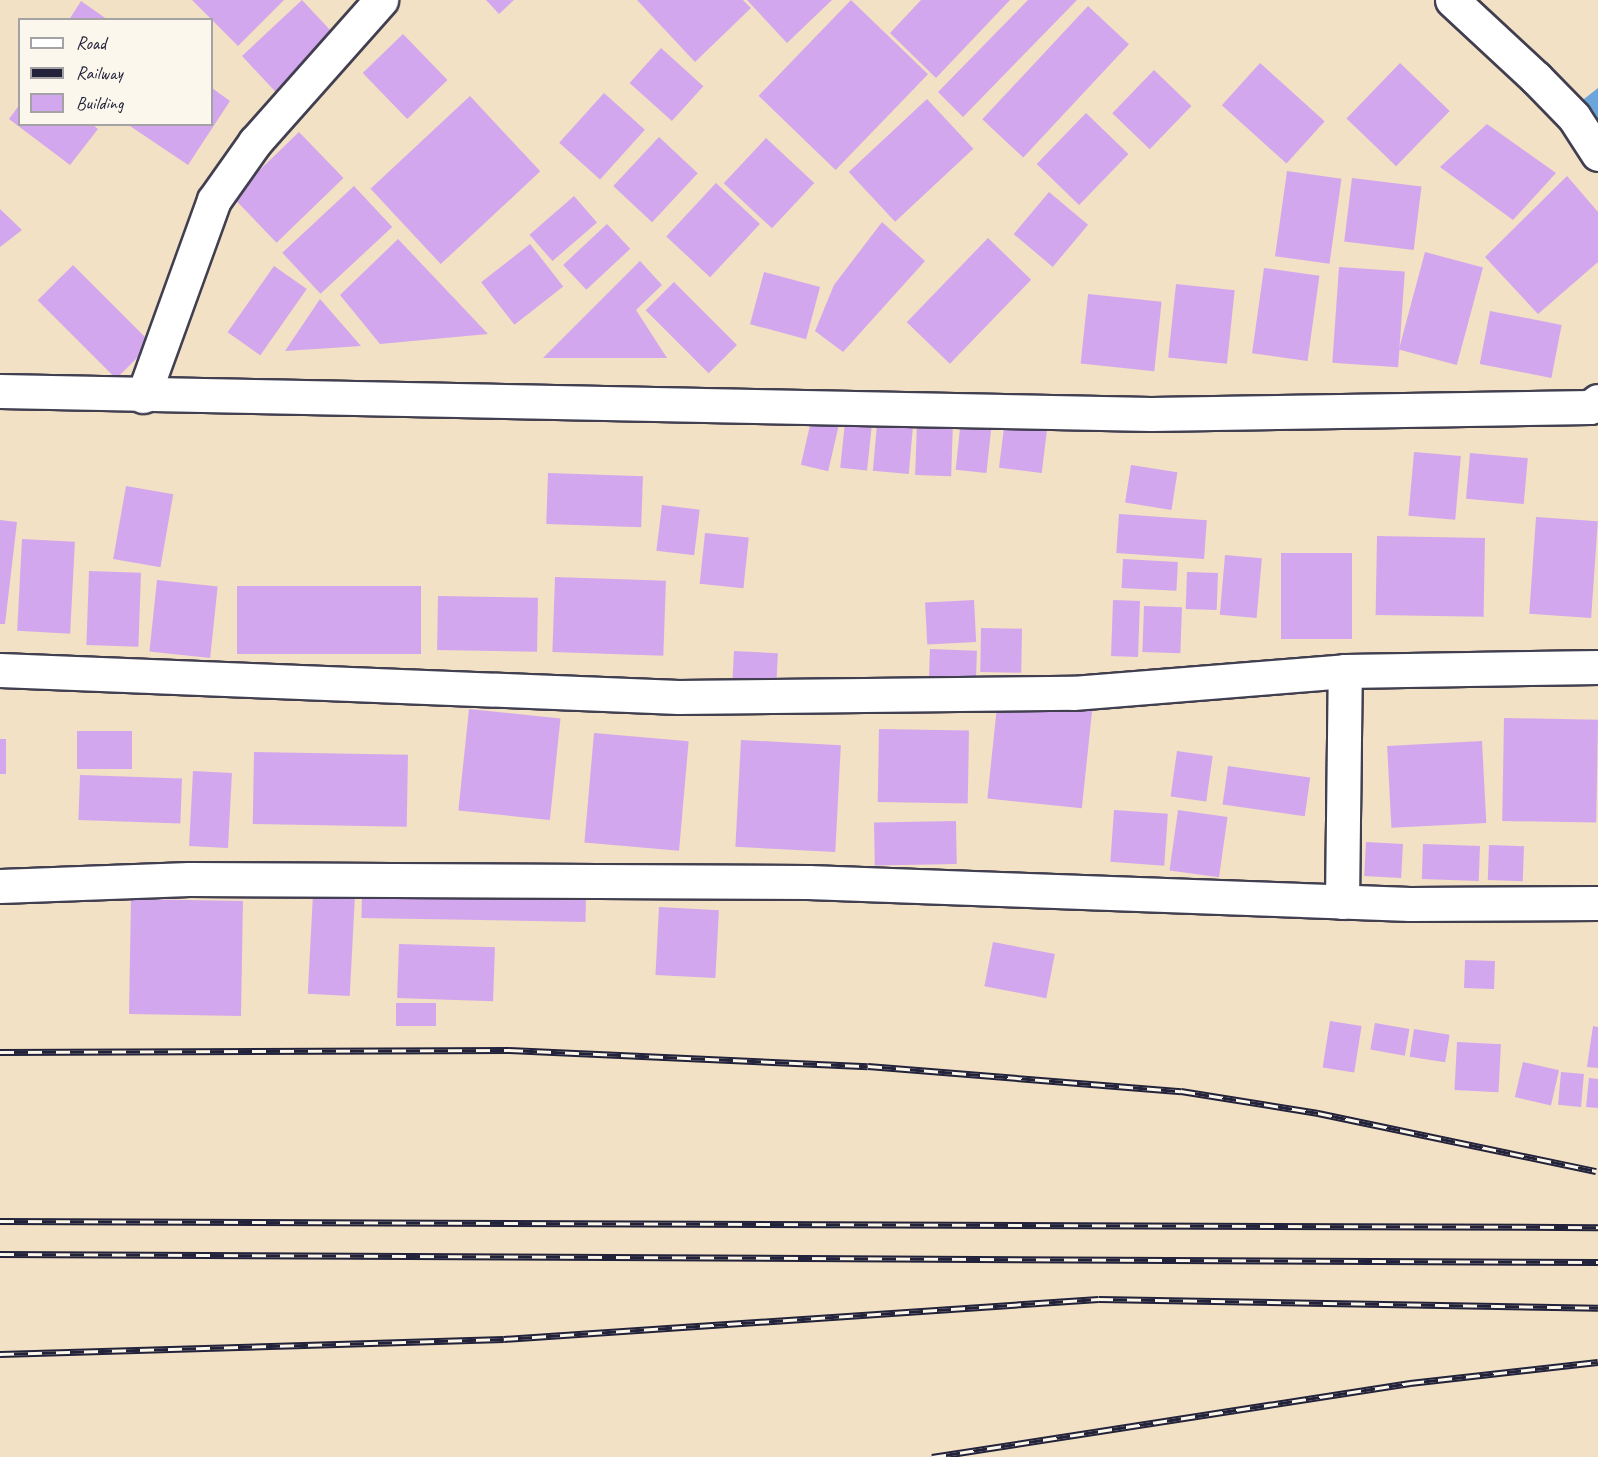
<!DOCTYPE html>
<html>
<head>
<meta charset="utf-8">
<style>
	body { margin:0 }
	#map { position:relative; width:1598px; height:1457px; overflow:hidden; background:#f2e1c4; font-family:Caveat,sans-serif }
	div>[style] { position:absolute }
	.water>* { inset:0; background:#6ca5db }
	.building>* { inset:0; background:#d3a7ed; transform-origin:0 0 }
	.roads { filter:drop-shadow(2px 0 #413f50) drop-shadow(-2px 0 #413f50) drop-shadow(0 2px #413f50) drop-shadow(0 -2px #413f50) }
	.street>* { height:33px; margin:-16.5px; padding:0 16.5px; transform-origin:16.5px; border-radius:16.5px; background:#fff }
	.secondary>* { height:33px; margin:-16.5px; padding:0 16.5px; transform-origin:16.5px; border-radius:16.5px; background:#fff }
	.rail>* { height:7px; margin-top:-3.5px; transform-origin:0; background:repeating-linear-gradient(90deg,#fbf7ec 0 14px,#22223b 0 28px); box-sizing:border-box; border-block:2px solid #22223b }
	span { translate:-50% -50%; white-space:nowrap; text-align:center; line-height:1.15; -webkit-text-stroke:4.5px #fbf7ec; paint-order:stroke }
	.legend { position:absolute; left:18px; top:18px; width:195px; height:108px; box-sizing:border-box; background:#fbf7ec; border:2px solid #a4a2a5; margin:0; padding:8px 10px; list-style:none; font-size:18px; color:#22223b }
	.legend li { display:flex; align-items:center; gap:12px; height:30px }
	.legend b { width:30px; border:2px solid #a4a2a5 }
</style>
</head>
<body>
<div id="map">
	<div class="water">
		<i style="clip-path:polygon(1598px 88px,1598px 154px,1574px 117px,1584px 99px)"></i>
	</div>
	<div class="building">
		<i style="clip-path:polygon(192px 0,284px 0,238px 46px)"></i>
		<i style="left:302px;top:0;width:50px;height:82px;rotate:47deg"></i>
		<i style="clip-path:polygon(486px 0,514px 0,499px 14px)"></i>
		<i style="clip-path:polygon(637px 0,743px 0,751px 8px,695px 62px)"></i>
		<i style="clip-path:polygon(747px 0,832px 0,787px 43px)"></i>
		<i style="left:851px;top:0;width:107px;height:133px;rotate:44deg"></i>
		<i style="clip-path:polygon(921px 0,1010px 0,936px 78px,890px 33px)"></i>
		<i style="clip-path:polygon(1028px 0,1077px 0,963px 117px,938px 92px)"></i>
		<i style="clip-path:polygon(81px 1px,108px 20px,69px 20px)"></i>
		<i style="left:1088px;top:6px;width:56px;height:155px;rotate:43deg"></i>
		<i style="left:403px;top:34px;width:64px;height:56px;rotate:46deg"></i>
		<i style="left:661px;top:48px;width:57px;height:47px;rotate:42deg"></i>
		<i style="left:1260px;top:63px;width:87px;height:57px;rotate:42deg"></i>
		<i style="left:1400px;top:63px;width:69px;height:77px;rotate:44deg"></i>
		<i style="left:1154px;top:70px;width:52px;height:60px;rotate:44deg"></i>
		<i style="clip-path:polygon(212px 88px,230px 101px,188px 165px,127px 124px,212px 124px)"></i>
		<i style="left:604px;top:93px;width:55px;height:67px;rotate:42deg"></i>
		<i style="left:470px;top:96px;width:103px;height:136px;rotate:47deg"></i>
		<i style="left:927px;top:99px;width:68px;height:107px;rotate:47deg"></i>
		<i style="clip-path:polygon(20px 104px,20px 124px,92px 124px,98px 129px,70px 165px,9px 119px)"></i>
		<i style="left:1086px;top:113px;width:59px;height:71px;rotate:44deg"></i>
		<i style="clip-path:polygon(1487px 124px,1556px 173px,1513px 220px,1440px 167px)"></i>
		<i style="left:299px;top:132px;width:64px;height:93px;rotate:46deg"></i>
		<i style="left:659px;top:137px;width:53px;height:67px;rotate:43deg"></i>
		<i style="left:766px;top:138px;width:66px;height:62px;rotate:43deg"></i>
		<i style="left:1287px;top:171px;width:55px;height:86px;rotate:8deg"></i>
		<i style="clip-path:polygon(1567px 176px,1598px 212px,1598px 262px,1538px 314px,1485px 257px)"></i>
		<i style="left:1352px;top:178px;width:70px;height:64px;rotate:7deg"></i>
		<i style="left:716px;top:183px;width:60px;height:73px;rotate:43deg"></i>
		<i style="left:354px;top:186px;width:56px;height:98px;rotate:47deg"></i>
		<i style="left:1049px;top:192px;width:51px;height:55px;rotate:40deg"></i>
		<i style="left:574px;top:196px;width:35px;height:59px;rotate:49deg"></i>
		<i style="clip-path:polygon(0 209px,22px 230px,0 247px)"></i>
		<i style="clip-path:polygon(882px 222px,925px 261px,843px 352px,815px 331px,834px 285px)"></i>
		<i style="left:607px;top:224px;width:34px;height:60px;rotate:47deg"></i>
		<i style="left:988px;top:238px;width:60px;height:117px;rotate:44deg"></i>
		<i style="clip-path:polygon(398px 239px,488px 334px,380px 344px,340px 295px)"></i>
		<i style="left:530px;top:244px;width:54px;height:62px;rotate:52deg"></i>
		<i style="left:1425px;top:252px;width:60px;height:101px;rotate:15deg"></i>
		<i style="clip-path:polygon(640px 261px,662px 285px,636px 310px,667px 358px,543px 358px)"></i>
		<i style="left:73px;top:265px;width:111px;height:50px;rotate:45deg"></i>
		<i style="left:274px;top:266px;width:40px;height:81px;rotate:35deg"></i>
		<i style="left:1339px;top:267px;width:66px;height:96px;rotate:4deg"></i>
		<i style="left:1264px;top:268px;width:56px;height:86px;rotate:8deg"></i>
		<i style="left:764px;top:272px;width:58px;height:54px;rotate:15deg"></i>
		<i style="left:674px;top:282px;width:89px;height:40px;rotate:45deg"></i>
		<i style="left:1176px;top:284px;width:59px;height:74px;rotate:6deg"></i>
		<i style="left:1088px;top:294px;width:74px;height:70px;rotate:6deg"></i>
		<i style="clip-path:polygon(320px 299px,361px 346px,285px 351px)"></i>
		<i style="left:1490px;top:311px;width:73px;height:54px;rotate:11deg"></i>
		<i style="left:961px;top:419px;width:31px;height:51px;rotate:6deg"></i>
		<i style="left:1005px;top:419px;width:43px;height:49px;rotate:7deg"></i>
		<i style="left:811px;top:421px;width:28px;height:45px;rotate:13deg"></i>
		<i style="left:845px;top:422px;width:27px;height:46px;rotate:6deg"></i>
		<i style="left:917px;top:422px;width:36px;height:53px;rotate:2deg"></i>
		<i style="left:877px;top:424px;width:36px;height:47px;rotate:5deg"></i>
		<i style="left:1414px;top:452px;width:47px;height:64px;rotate:5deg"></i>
		<i style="left:1470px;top:453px;width:58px;height:46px;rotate:5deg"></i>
		<i style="left:1131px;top:465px;width:47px;height:38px;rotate:9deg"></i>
		<i style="left:548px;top:473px;width:95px;height:51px;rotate:2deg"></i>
		<i style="left:126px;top:486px;width:48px;height:74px;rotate:10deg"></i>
		<i style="left:662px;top:505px;width:38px;height:46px;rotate:7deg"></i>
		<i style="left:1119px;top:514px;width:88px;height:39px;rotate:4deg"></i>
		<i style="left:1536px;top:517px;width:62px;height:97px;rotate:4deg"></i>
		<i style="clip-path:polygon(0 520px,17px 522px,5px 624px,0 624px)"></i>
		<i style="left:705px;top:533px;width:44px;height:51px;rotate:6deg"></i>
		<i style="left:1377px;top:536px;width:108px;height:79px;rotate:1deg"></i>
		<i style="left:22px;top:539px;width:53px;height:92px;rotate:3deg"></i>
		<i style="left:1281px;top:553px;width:71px;height:86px"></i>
		<i style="left:1225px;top:555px;width:37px;height:60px;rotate:5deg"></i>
		<i style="left:1123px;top:559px;width:55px;height:29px;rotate:3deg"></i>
		<i style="left:89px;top:571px;width:52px;height:74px;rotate:2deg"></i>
		<i style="left:1187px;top:572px;width:31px;height:37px;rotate:2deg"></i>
		<i style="left:555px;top:577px;width:111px;height:75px;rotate:2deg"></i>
		<i style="left:157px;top:580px;width:61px;height:72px;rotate:6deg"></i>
		<i style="left:421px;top:586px;width:68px;height:184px;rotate:90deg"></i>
		<i style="left:438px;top:596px;width:100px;height:54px;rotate:1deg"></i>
		<i style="left:974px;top:600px;width:42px;height:49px;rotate:87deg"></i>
		<i style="left:1113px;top:600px;width:27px;height:56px;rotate:2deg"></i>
		<i style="left:1144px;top:606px;width:38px;height:46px;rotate:2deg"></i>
		<i style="left:981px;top:628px;width:41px;height:44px;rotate:1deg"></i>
		<i style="left:930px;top:649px;width:47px;height:38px;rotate:2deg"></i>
		<i style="left:734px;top:651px;width:44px;height:32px;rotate:3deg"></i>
		<i style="left:998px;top:697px;width:95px;height:102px;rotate:6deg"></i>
		<i style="left:469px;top:709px;width:92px;height:102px;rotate:6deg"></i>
		<i style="left:1504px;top:718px;width:94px;height:103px;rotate:1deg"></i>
		<i style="left:879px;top:729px;width:90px;height:73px;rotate:1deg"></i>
		<i style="left:132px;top:731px;width:38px;height:55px;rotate:90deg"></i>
		<i style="left:594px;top:733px;width:95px;height:110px;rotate:5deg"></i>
		<i style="left:0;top:739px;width:6px;height:35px"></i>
		<i style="left:741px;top:740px;width:100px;height:107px;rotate:3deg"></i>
		<i style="left:1482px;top:741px;width:82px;height:95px;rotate:87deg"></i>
		<i style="left:1177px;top:751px;width:36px;height:46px;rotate:8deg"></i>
		<i style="left:254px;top:752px;width:154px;height:72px;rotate:1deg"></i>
		<i style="left:1228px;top:766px;width:83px;height:39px;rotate:8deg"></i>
		<i style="left:193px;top:771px;width:39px;height:75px;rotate:3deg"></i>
		<i style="left:80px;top:775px;width:102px;height:45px;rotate:2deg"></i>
		<i style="left:1114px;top:810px;width:54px;height:52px;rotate:4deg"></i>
		<i style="left:1178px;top:810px;width:50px;height:61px;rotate:8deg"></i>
		<i style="left:956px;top:821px;width:43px;height:82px;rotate:89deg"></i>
		<i style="left:1366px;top:842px;width:37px;height:34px;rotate:3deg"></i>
		<i style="left:1423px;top:844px;width:57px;height:35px;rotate:2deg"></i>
		<i style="left:1489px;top:845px;width:35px;height:35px;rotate:2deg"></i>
		<i style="left:362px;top:891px;width:224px;height:27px;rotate:1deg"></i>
		<i style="left:313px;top:894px;width:42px;height:100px;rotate:3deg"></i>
		<i style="left:131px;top:899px;width:112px;height:115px;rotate:1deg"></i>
		<i style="left:659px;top:907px;width:60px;height:68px;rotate:3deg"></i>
		<i style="left:993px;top:942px;width:63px;height:45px;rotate:11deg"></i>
		<i style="left:399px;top:944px;width:96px;height:54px;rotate:2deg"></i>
		<i style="left:1465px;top:960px;width:30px;height:28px;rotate:2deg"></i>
		<i style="left:396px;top:1003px;width:40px;height:23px"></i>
		<i style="left:1330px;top:1021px;width:32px;height:47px;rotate:9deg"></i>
		<i style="left:1375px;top:1023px;width:35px;height:27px;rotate:10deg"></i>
		<i style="clip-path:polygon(1593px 1026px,1598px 1027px,1598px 1068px,1587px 1067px)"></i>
		<i style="left:1414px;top:1029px;width:36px;height:28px;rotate:9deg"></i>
		<i style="left:1457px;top:1042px;width:44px;height:48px;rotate:3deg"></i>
		<i style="left:1523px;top:1062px;width:37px;height:36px;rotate:13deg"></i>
		<i style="left:1561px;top:1072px;width:23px;height:33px;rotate:5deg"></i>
		<i style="clip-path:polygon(1589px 1078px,1598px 1079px,1598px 1108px,1586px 1107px)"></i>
	</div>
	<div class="roads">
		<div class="street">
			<i style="left:1452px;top:0;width:115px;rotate:42.9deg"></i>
			<i style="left:1536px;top:78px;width:54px;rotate:45.7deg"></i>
			<i style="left:1574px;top:117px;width:44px;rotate:57deg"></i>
			<i style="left:143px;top:396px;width:208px;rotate:-70.1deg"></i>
			<i style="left:214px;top:200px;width:71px;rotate:-54.7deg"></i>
			<i style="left:255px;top:142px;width:190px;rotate:-48.4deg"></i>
			<i style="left:0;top:670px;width:679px;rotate:2.28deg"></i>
			<i style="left:678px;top:697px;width:395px;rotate:-0.6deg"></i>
			<i style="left:1073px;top:693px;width:273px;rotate:-4.6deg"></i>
			<i style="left:1345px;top:671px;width:253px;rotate:-0.9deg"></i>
			<i style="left:0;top:886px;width:189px;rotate:-2.1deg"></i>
			<i style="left:189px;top:879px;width:619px;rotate:0.28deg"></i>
			<i style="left:808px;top:882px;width:602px;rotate:2.09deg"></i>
			<i style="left:1410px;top:904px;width:188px;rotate:-0.3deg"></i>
			<i style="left:1342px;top:902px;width:231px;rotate:-89.3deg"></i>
		</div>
		<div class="secondary">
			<i style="left:0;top:391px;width:1151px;rotate:1.14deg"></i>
			<i style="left:1151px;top:414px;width:439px;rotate:-0.9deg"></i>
			<i style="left:1590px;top:407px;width:10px;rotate:-37deg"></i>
		</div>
	</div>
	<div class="rail">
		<i style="left:0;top:1052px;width:509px;rotate:-0.23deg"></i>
		<i style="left:509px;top:1050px;width:359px;rotate:2.6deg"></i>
		<i style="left:868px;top:1066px;width:314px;rotate:4.6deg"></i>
		<i style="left:1181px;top:1091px;width:139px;rotate:9.1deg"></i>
		<i style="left:1318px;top:1113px;width:284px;rotate:11.8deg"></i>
		<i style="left:0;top:1221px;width:1598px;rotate:0.22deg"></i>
		<i style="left:0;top:1254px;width:1598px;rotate:0.29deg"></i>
		<i style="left:0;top:1354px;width:504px;rotate:-1.7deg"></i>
		<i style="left:504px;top:1339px;width:596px;rotate:-3.85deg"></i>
		<i style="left:1099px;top:1299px;width:499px;rotate:1deg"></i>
		<i style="left:932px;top:1457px;width:484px;rotate:-8.8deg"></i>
		<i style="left:1410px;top:1383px;width:189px;rotate:-6.4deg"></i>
	</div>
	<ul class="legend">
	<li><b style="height:8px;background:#fff"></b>Road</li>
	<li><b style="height:8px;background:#22223b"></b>Railway</li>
	<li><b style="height:16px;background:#d3a7ed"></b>Building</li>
	</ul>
</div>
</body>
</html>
